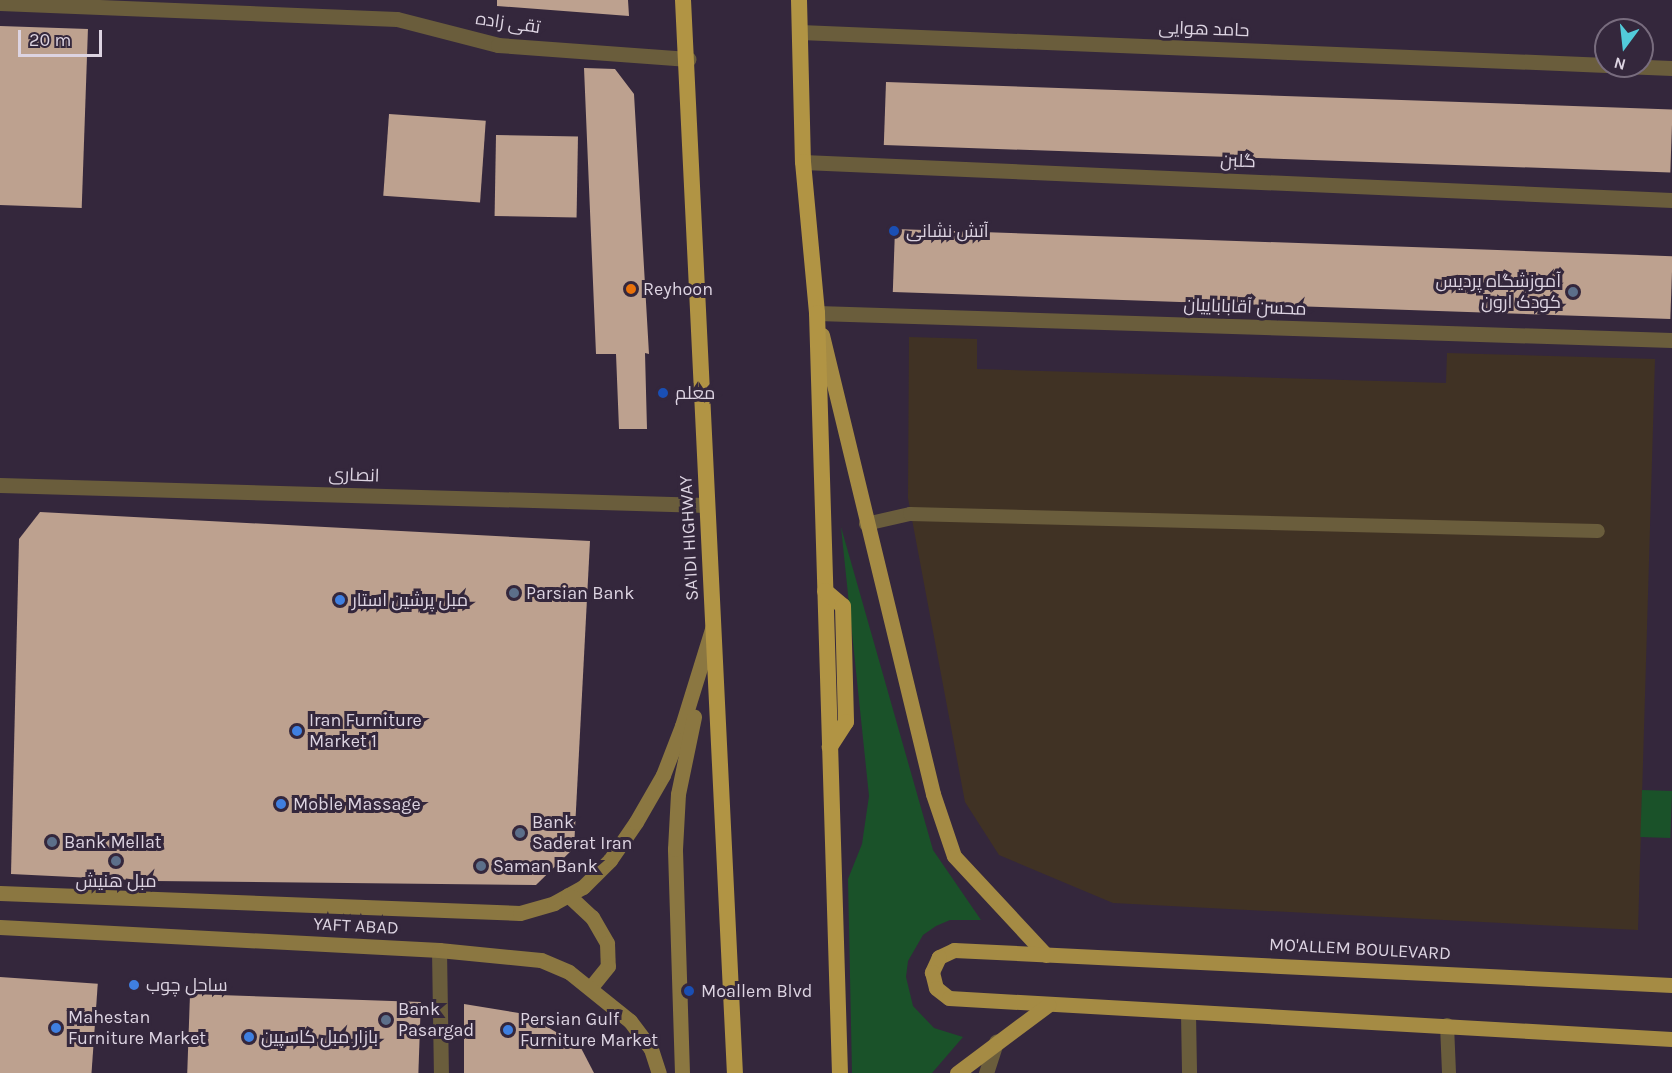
<!DOCTYPE html>
<html>
<head>
<meta charset="utf-8">
<style>
	body { margin:0 }
	#map { position:relative; width:1672px; height:1073px; overflow:hidden; background:#34273c; font-family:Karla,Cairo,sans-serif }
	div>[style] { position:absolute }
	.industrial>* { inset:0; background:#403224 }
	.green>* { inset:0; background:#1a5229; transform-origin:0 0 }
	.building>* { inset:0; background:#bda18f; transform-origin:0 0 }
	.service>* { height:14px; margin:-7px; padding:0 7px; transform-origin:7px; border-radius:7px; background:#6a5d3c }
	.minor>* { height:15px; margin:-7.5px; padding:0 7.5px; transform-origin:7.5px; border-radius:7.5px; background:#6a5d3c }
	.secondary>* { height:15px; margin:-7.5px; padding:0 7.5px; transform-origin:7.5px; border-radius:7.5px; background:#8b7741 }
	.primary>* { height:15px; margin:-7.5px; padding:0 7.5px; transform-origin:7.5px; border-radius:7.5px; background:#a58b44 }
	.trunk>* { height:16px; margin:-8px; padding:0 8px; transform-origin:8px; border-radius:8px; background:#b19444 }
	.dots>* { width:16px; height:16px; translate:-50% -50%; box-sizing:border-box; border:3px solid #34273c; border-radius:50% }
	span { translate:-50% -50%; white-space:nowrap; text-align:center; line-height:1.15; -webkit-text-stroke:6px #34273c; paint-order:stroke }
	.street-label { font-size:18px; color:#ddd4e2 }
	.poi-label { font-size:18px; color:#ddd4e2 }
	.left { translate:0 -50%; text-align:left }
	.right { translate:-100% -50%; text-align:right }
	.north { position:absolute; left:1594px; top:18px; width:60px; height:60px; box-sizing:border-box; background:#34273c; border:2px solid #786c7e; border-radius:50%; rotate:195deg; font-size:16px; font-weight:700; line-height:24px; text-align:center; color:#ddd4e2 }
	.north::after { content:''; display:block; margin:auto; width:21px; height:27px; background:#52cbda; clip-path:polygon(50% 0,100% 100%,50% 72%,0 100%) }
	.scale { position:absolute; left:18px; top:30px; width:84px; height:27px; box-sizing:border-box; border:3px solid #ddd4e2; border-top:0; padding-left:8px; font-size:18px; line-height:21px; white-space:nowrap; color:#ddd4e2; -webkit-text-stroke:4px #34273c; paint-order:stroke }
</style>
</head>
<body>
<div id="map">
	<div class="industrial">
		<i style="clip-path:polygon(909px 337px,977px 339px,977px 369px,1446px 383px,1447px 353px,1655px 359px,1638px 930px,1113px 903px,999px 855px,965px 802px,908px 498px)"></i>
	</div>
	<div class="green">
		<i style="clip-path:polygon(841px 527px,933px 850px,981px 920px,950px 920px,936px 926px,923px 935px,908px 961px,906px 977px,913px 1006px,934px 1028px,963px 1037px,932px 1073px,852px 1073px,848px 879px,862px 844px,869px 796px)"></i>
		<i style="left:1642px;top:790px;width:30px;height:47px;rotate:2deg"></i>
	</div>
	<div class="building">
		<i style="clip-path:polygon(497px 0,628px 0,629px 16px,497px 6px)"></i>
		<i style="left:0;top:26px;width:88px;height:179px;rotate:2deg"></i>
		<i style="clip-path:polygon(584px 68px,615px 69px,634px 94px,649px 354px,645px 353px,647px 429px,619px 429px,616px 354px,596px 354px)"></i>
		<i style="left:886px;top:82px;width:787px;height:63px;rotate:2deg"></i>
		<i style="left:389px;top:114px;width:97px;height:82px;rotate:4deg"></i>
		<i style="left:496px;top:135px;width:82px;height:81px;rotate:1deg"></i>
		<i style="left:895px;top:229px;width:778px;height:63px;rotate:2deg"></i>
		<i style="clip-path:polygon(40px 512px,590px 541px,574px 848px,536px 885px,154px 881px,11px 874px,19px 539px)"></i>
		<i style="left:0;top:977px;width:98px;height:96px;rotate:4deg"></i>
		<i style="left:190px;top:994px;width:231px;height:79px;rotate:2deg"></i>
		<i style="clip-path:polygon(464px 1004px,525px 1014px,580px 1046px,594px 1073px,464px 1073px)"></i>
	</div>
	<div class="service">
		<i style="left:866px;top:524px;width:45px;rotate:-12.8deg"></i>
		<i style="left:910px;top:514px;width:688px;rotate:1.42deg"></i>
		<i style="left:1447px;top:1025px;width:48px;rotate:87.6deg"></i>
	</div>
	<div class="minor">
		<i style="left:0;top:3px;width:397px;rotate:2.3deg"></i>
		<i style="left:397px;top:19px;width:104px;rotate:14.4deg"></i>
		<i style="left:498px;top:45px;width:191px;rotate:4.2deg"></i>
		<i style="left:800px;top:32px;width:807px;rotate:2.34deg"></i>
		<i style="left:1623px;top:66px;width:49px;rotate:2.3deg"></i>
		<i style="left:803px;top:162px;width:870px;rotate:2.5deg"></i>
		<i style="left:817px;top:313px;width:855px;rotate:1.81deg"></i>
		<i style="left:0;top:485px;width:706px;rotate:1.62deg"></i>
		<i style="left:439px;top:950px;width:123px;rotate:89.1deg"></i>
		<i style="left:1188px;top:1013px;width:60px;rotate:89deg"></i>
		<i style="left:986px;top:1073px;width:33px;rotate:-72deg"></i>
	</div>
	<div class="secondary">
		<i style="left:0;top:893px;width:520px;rotate:2.2deg"></i>
		<i style="left:520px;top:913px;width:35px;rotate:-16deg"></i>
		<i style="left:554px;top:903px;width:33px;rotate:-29deg"></i>
		<i style="left:583px;top:887px;width:38px;rotate:-45deg"></i>
		<i style="left:610px;top:860px;width:46px;rotate:-55.6deg"></i>
		<i style="left:636px;top:822px;width:54px;rotate:-60.1deg"></i>
		<i style="left:663px;top:775px;width:53px;rotate:-68.8deg"></i>
		<i style="left:682px;top:726px;width:102px;rotate:-72.8deg"></i>
		<i style="left:568px;top:895px;width:33px;rotate:43deg"></i>
		<i style="left:592px;top:917px;width:30px;rotate:60deg"></i>
		<i style="left:607px;top:943px;width:23px;rotate:88deg"></i>
		<i style="left:608px;top:966px;width:27px;rotate:129deg"></i>
		<i style="left:0;top:927px;width:440px;rotate:3deg"></i>
		<i style="left:439px;top:950px;width:102px;rotate:5.6deg"></i>
		<i style="left:541px;top:960px;width:30px;rotate:23deg"></i>
		<i style="left:569px;top:972px;width:78px;rotate:38.8deg"></i>
		<i style="left:630px;top:1021px;width:35px;rotate:53deg"></i>
		<i style="left:651px;top:1049px;width:25px;rotate:72deg"></i>
		<i style="left:682px;top:1073px;width:224px;rotate:-91.8deg"></i>
		<i style="left:675px;top:849px;width:55px;rotate:-86.9deg"></i>
		<i style="left:678px;top:794px;width:79px;rotate:-78.3deg"></i>
	</div>
	<div class="primary">
		<i style="left:822px;top:335px;width:472px;rotate:76.4deg"></i>
		<i style="left:933px;top:794px;width:65px;rotate:71.3deg"></i>
		<i style="left:954px;top:856px;width:135px;rotate:47.1deg"></i>
		<i style="left:1672px;top:985px;width:719px;rotate:-177.21deg"></i>
		<i style="left:954px;top:950px;width:17px;rotate:155deg"></i>
		<i style="left:939px;top:957px;width:17px;rotate:115deg"></i>
		<i style="left:932px;top:972px;width:16px;rotate:76deg"></i>
		<i style="left:936px;top:988px;width:16px;rotate:38deg"></i>
		<i style="left:949px;top:998px;width:724px;rotate:3.25deg"></i>
		<i style="left:957px;top:1073px;width:114px;rotate:-36.8deg"></i>
	</div>
	<div class="trunk">
		<i style="left:683px;top:0;width:1074px;rotate:87.23deg"></i>
		<i style="left:799px;top:0;width:162px;rotate:88.6deg"></i>
		<i style="left:803px;top:162px;width:152px;rotate:84.7deg"></i>
		<i style="left:817px;top:313px;width:760px;rotate:88.27deg"></i>
		<i style="left:825px;top:591px;width:23px;rotate:40deg"></i>
		<i style="left:843px;top:606px;width:116px;rotate:88.5deg"></i>
		<i style="left:846px;top:722px;width:30px;rotate:123deg"></i>
	</div>
	<div class="dots">
		<i style="left:894px;top:231px;background:#1a4fb4"></i>
		<i style="left:631px;top:289px;background:#e8710a"></i>
		<i style="left:1573px;top:292px;background:#5c6f8a"></i>
		<i style="left:663px;top:393px;background:#1a4fb4"></i>
		<i style="left:514px;top:593px;background:#5c6f8a"></i>
		<i style="left:340px;top:600px;background:#3f7fe0"></i>
		<i style="left:297px;top:731px;background:#3f7fe0"></i>
		<i style="left:281px;top:804px;background:#3f7fe0"></i>
		<i style="left:520px;top:833px;background:#5c6f8a"></i>
		<i style="left:52px;top:842px;background:#5c6f8a"></i>
		<i style="left:116px;top:861px;background:#5c6f8a"></i>
		<i style="left:481px;top:866px;background:#5c6f8a"></i>
		<i style="left:134px;top:985px;background:#3f7fe0"></i>
		<i style="left:689px;top:991px;background:#1a4fb4"></i>
		<i style="left:386px;top:1020px;background:#5c6f8a"></i>
		<i style="left:56px;top:1028px;background:#3f7fe0"></i>
		<i style="left:508px;top:1030px;background:#3f7fe0"></i>
		<i style="left:249px;top:1037px;background:#3f7fe0"></i>
	</div>
	<div class="street-label">
		<span style="left:508px;top:23px;rotate:8deg">تقی زاده</span>
		<span style="left:1204px;top:29px;rotate:2deg">حامد هوایی</span>
		<span style="left:1238px;top:161px;rotate:2deg">گلبن</span>
		<span style="left:1245px;top:307px;rotate:2deg">محسن آقاباباییان</span>
		<span style="left:354px;top:475px;rotate:2deg">انصاری</span>
		<span style="left:689px;top:538px;rotate:-93deg">SA'IDI HIGHWAY</span>
		<span style="left:356px;top:926px;rotate:3deg">YAFT ABAD</span>
		<span style="left:1360px;top:949px;rotate:3deg">MO'ALLEM BOULEVARD</span>
	</div>
	<div class="poi-label">
		<span class="left" style="left:906px;top:231px">آتش نشانی</span>
		<span class="right" style="left:1561px;top:292px">آموزشگاه پردیس<br>کودک ارون</span>
		<span class="left" style="left:643px;top:289px">Reyhoon</span>
		<span class="left" style="left:675px;top:393px">معلم</span>
		<span class="left" style="left:526px;top:593px">Parsian Bank</span>
		<span class="left" style="left:352px;top:600px">مبل پرشین استار</span>
		<span class="left" style="left:309px;top:731px">Iran Furniture<br>Market 1</span>
		<span class="left" style="left:293px;top:804px">Moble Massage</span>
		<span class="left" style="left:532px;top:833px">Bank<br>Saderat Iran</span>
		<span class="left" style="left:64px;top:842px">Bank Mellat</span>
		<span class="left" style="left:493px;top:866px">Saman Bank</span>
		<span style="left:116px;top:881px">مبل هنیش</span>
		<span class="left" style="left:146px;top:985px">ساحل چوب</span>
		<span class="left" style="left:701px;top:991px">Moallem Blvd</span>
		<span class="left" style="left:398px;top:1020px">Bank<br>Pasargad</span>
		<span class="left" style="left:68px;top:1028px">Mahestan<br>Furniture Market</span>
		<span class="left" style="left:520px;top:1030px">Persian Gulf<br>Furniture Market</span>
		<span class="left" style="left:261px;top:1037px">بازار مبل کاسپین</span>
	</div>
	<div class="north">N</div>
	<div class="scale">20 m</div>
</div>
</body>
</html>
